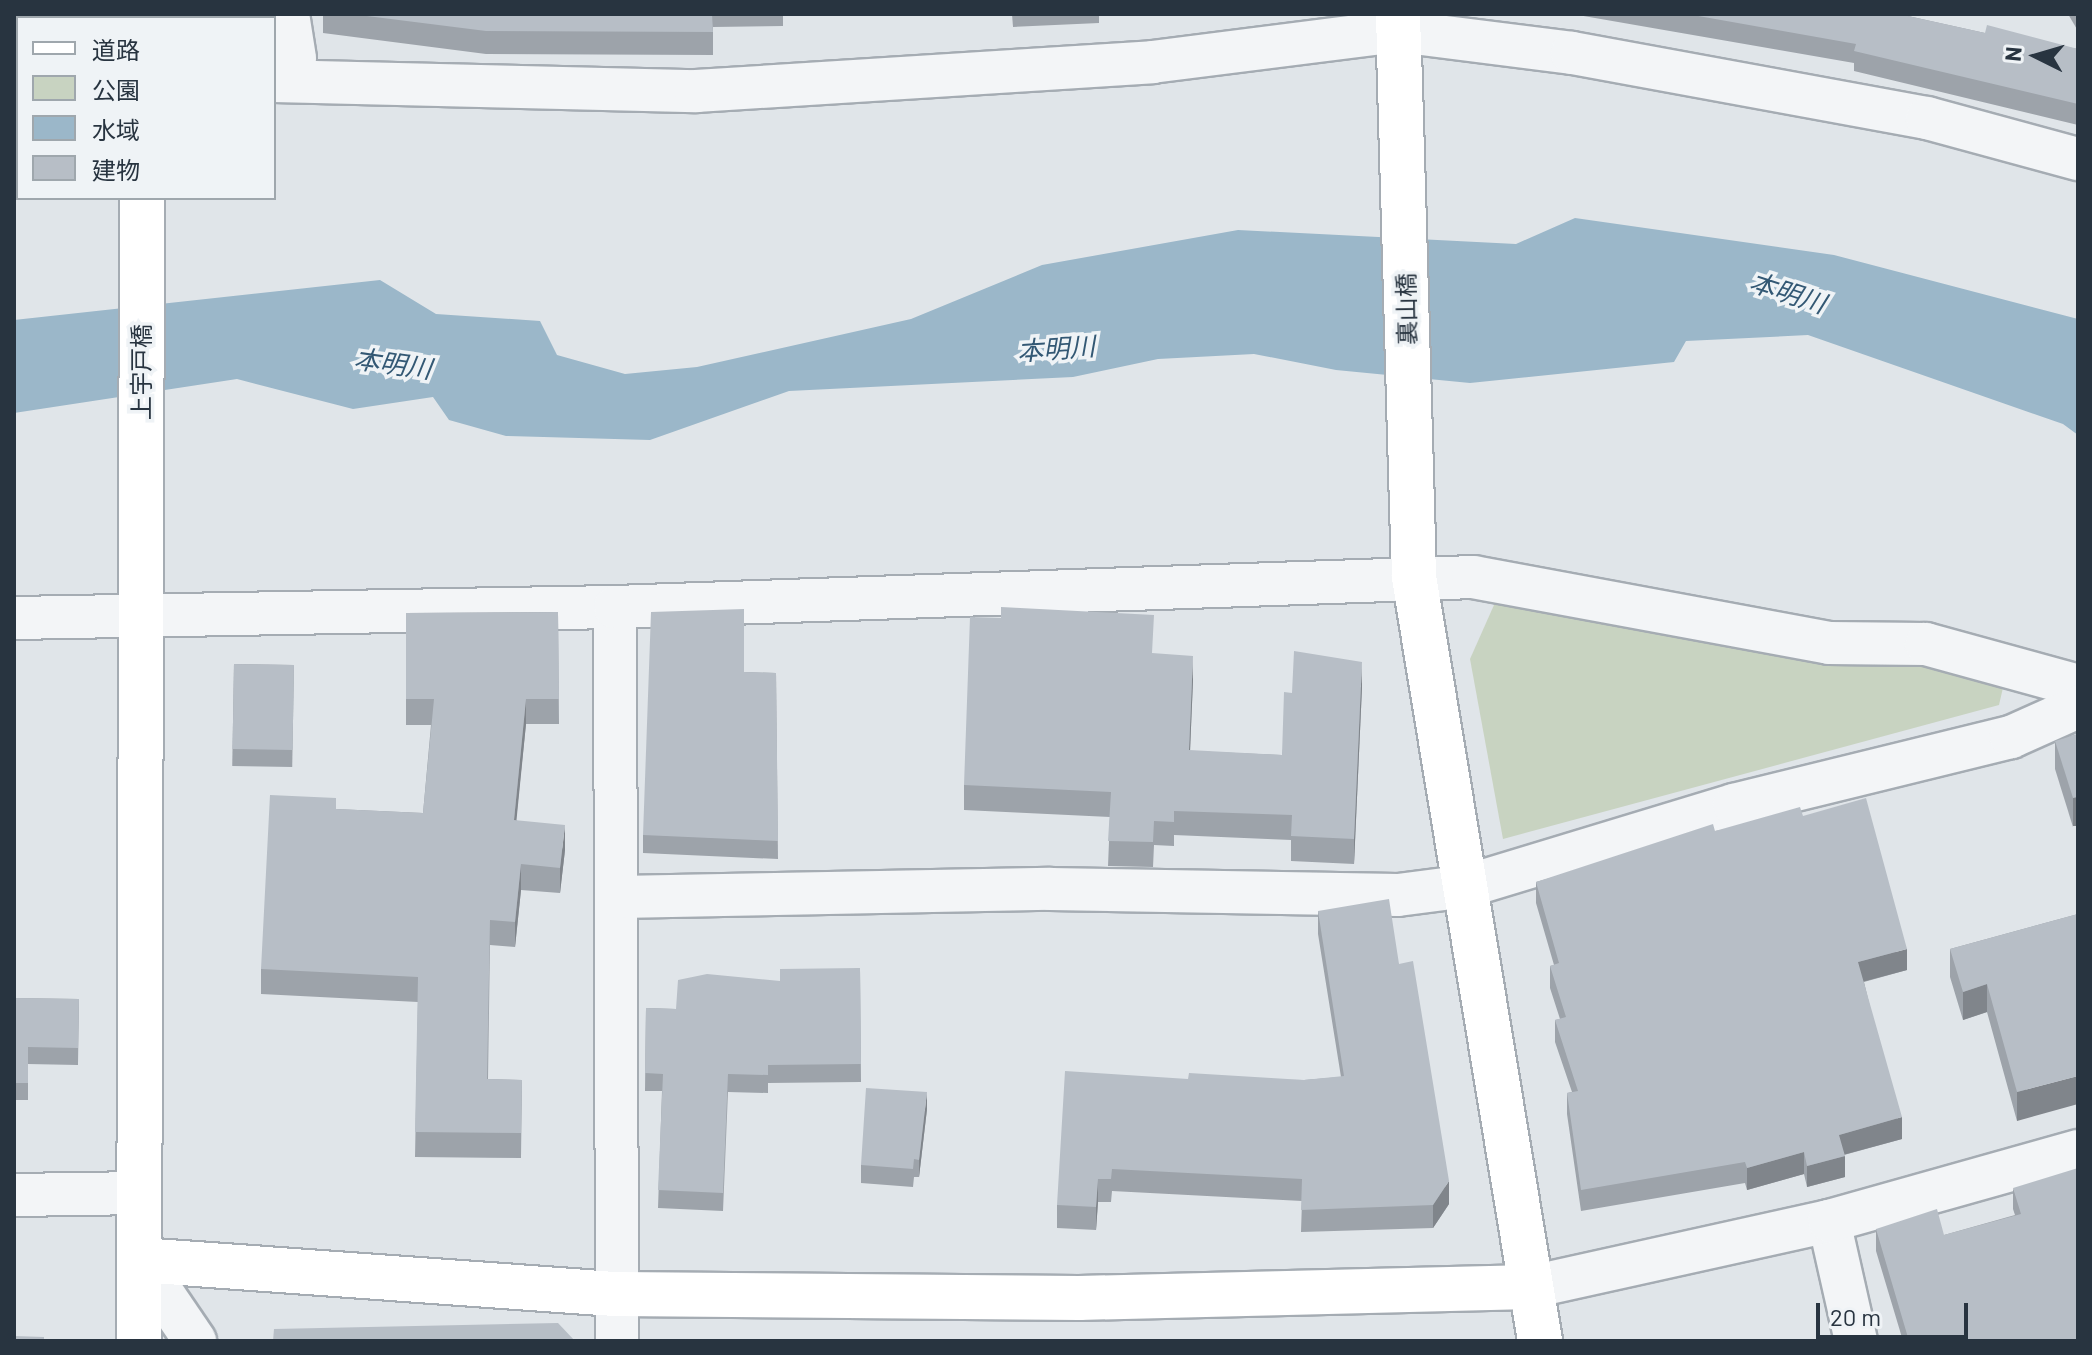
<!DOCTYPE html>
<html>
<head>
<meta charset="utf-8">
<style>
	body { margin:0 }
	#map { position:relative; width:2092px; height:1355px; overflow:hidden; background:#e0e5e9; font-family:Barlow,"Noto Sans JP",sans-serif }
	div>[style] { position:absolute }
	.green>* { inset:0; background:#c8d3c1 }
	.water>* { inset:0; background:#9bb7c9 }
	.roads { filter:drop-shadow(2px 0 #a5acb3) drop-shadow(-2px 0 #a5acb3) drop-shadow(0 2px #a5acb3) drop-shadow(0 -2px #a5acb3) }
	.street>* { height:42px; margin:-21px; padding:0 21px; transform-origin:21px; border-radius:21px; background:#f3f5f7 }
	.secondary>* { height:44px; margin:-22px; padding:0 22px; transform-origin:22px; border-radius:22px; background:#fff }
	.wall>* { inset:0; background:#9da3aa; transform-origin:0 0 }
	.shaded-wall>* { inset:0; background:#80858b; transform-origin:0 0 }
	.building>* { inset:0; background:#b7bec6; transform-origin:0 0 }
	span { translate:-50% -50%; white-space:nowrap; text-align:center; line-height:1.15; -webkit-text-stroke:7px #eff3f6; paint-order:stroke }
	.street-label { font-size:24px; color:#283440 }
	.water-label { font-size:26px; color:#335874; font-style:italic }
	.frame { position:absolute; inset:0; border:16px solid #283440; pointer-events:none }
	.legend { position:absolute; left:16px; top:16px; width:260px; height:184px; box-sizing:border-box; background:#eff3f6; border:2px solid #9fa7ad; margin:0; padding:10px 14px; list-style:none; font-size:24px; color:#283440 }
	.legend li { display:flex; align-items:center; gap:16px; height:40px }
	.legend b { width:40px; border:2px solid #9fa7ad }
	.north { position:absolute; left:1996px; top:16px; width:80px; height:80px; -webkit-text-stroke:6px #eff3f6; paint-order:stroke; rotate:275deg; font-size:22px; font-weight:700; line-height:32px; text-align:center; color:#283440 }
	.north::after { content:''; display:block; margin:auto; width:28px; height:36px; background:#283440; clip-path:polygon(50% 0,100% 100%,50% 72%,0 100%) }
	.scale { position:absolute; left:1816px; top:1303px; width:152px; height:36px; box-sizing:border-box; border:4px solid #283440; border-top:0; padding-left:10px; font-size:24px; line-height:28px; white-space:nowrap; color:#283440; -webkit-text-stroke:6px #eff3f6; paint-order:stroke }
</style>
</head>
<body>
<div id="map">
	<div class="green">
		<i style="clip-path:polygon(1498px 596px,2008px 666px,1999px 705px,1503px 839px,1470px 659px)"></i>
	</div>
	<div class="water">
		<i style="clip-path:polygon(1575px 218px,1834px 255px,2078px 319px,2078px 435px,2063px 424px,1808px 335px,1686px 341px,1674px 362px,1470px 383px,1336px 370px,1254px 354px,1158px 359px,1073px 377px,789px 391px,650px 440px,506px 436px,449px 420px,433px 397px,353px 409px,237px 379px,14px 413px,14px 320px,380px 280px,436px 314px,540px 321px,557px 355px,625px 374px,697px 367px,911px 319px,1042px 265px,1238px 230px,1516px 244px)"></i>
	</div>
	<div class="roads">
		<div class="street">
			<i style="left:274px;top:62px;width:21px;rotate:-11deg"></i>
			<i style="left:295px;top:58px;width:45px;rotate:-99deg"></i>
			<i style="left:274px;top:81px;width:422px;rotate:1.4deg"></i>
			<i style="left:696px;top:91px;width:457px;rotate:-3.6deg"></i>
			<i style="left:1152px;top:62px;width:248px;rotate:-7.2deg"></i>
			<i style="left:1398px;top:31px;width:175px;rotate:7.2deg"></i>
			<i style="left:1572px;top:53px;width:361px;rotate:10.4deg"></i>
			<i style="left:1927px;top:118px;width:156px;rotate:15.2deg"></i>
			<i style="left:14px;top:93px;width:4px;rotate:-14deg"></i>
			<i style="left:615px;top:607px;width:734px;rotate:89.84deg"></i>
			<i style="left:14px;top:618px;width:601px;rotate:-1.05deg"></i>
			<i style="left:615px;top:607px;width:859px;rotate:-2deg"></i>
			<i style="left:1473px;top:577px;width:362px;rotate:10.5deg"></i>
			<i style="left:1829px;top:643px;width:97px;rotate:0.6deg"></i>
			<i style="left:1926px;top:644px;width:158px;rotate:15.4deg"></i>
			<i style="left:619px;top:897px;width:431px;rotate:-1.1deg"></i>
			<i style="left:1050px;top:889px;width:348px;rotate:1deg"></i>
			<i style="left:1398px;top:895px;width:70px;rotate:-7.4deg"></i>
			<i style="left:1467px;top:886px;width:279px;rotate:-16.9deg"></i>
			<i style="left:1734px;top:805px;width:285px;rotate:-13.8deg"></i>
			<i style="left:2011px;top:737px;width:73px;rotate:-24.1deg"></i>
			<i style="left:14px;top:1195px;width:126px;rotate:-0.9deg"></i>
			<i style="left:1829px;top:1221px;width:123px;rotate:77.3deg"></i>
			<i style="left:140px;top:1260px;width:98px;rotate:55.8deg"></i>
			<i style="left:1531px;top:1287px;width:305px;rotate:-12.5deg"></i>
			<i style="left:1829px;top:1221px;width:259px;rotate:-15.7deg"></i>
		</div>
		<div class="secondary">
			<i style="left:1398px;top:14px;width:563px;rotate:88.37deg"></i>
			<i style="left:1414px;top:577px;width:774px;rotate:80.63deg"></i>
			<i style="left:140px;top:1260px;width:478px;rotate:4.1deg"></i>
			<i style="left:617px;top:1294px;width:462px;rotate:0.5deg"></i>
			<i style="left:1079px;top:1298px;width:452px;rotate:-1.4deg"></i>
			<i style="left:139px;top:1341px;width:1143px;rotate:-89.85deg"></i>
		</div>
	</div>
	<div class="wall">
		<i style="clip-path:polygon(323px 14px,783px 14px,783px 26px,713px 27px,713px 55px,486px 54px,323px 33px)"></i>
		<i style="clip-path:polygon(1012px 14px,1099px 14px,1099px 23px,1013px 27px)"></i>
		<i style="clip-path:polygon(1572px 14px,1899px 14px,1985px 33px,2078px 49px,2078px 125px,1854px 71px,1854px 63px)"></i>
		<i style="clip-path:polygon(2068px 14px,2078px 14px,2078px 31px)"></i>
		<i style="clip-path:polygon(558px 612px,559px 724px,526px 724px,516px 820px,565px 850px,560px 893px,521px 890px,515px 947px,490px 945px,488px 1079px,522px 1080px,521px 1158px,415px 1157px,418px 1002px,261px 994px,261px 969px,336px 809px,423px 813px,431px 725px,406px 725px,406px 613px)"></i>
		<i style="clip-path:polygon(1153px 654px,1193px 680px,1190px 751px,1282px 755px,1292px 693px,1362px 687px,1354px 864px,1291px 861px,1291px 840px,1174px 835px,1174px 846px,1154px 845px,1153px 867px,1108px 866px,1110px 817px,964px 810px,964px 785px)"></i>
		<i style="left:234px;top:664px;width:60px;height:102px;rotate:1deg"></i>
		<i style="clip-path:polygon(744px 672px,776px 673px,778px 859px,643px 853px,643px 835px)"></i>
		<i style="clip-path:polygon(2078px 734px,2073px 827px,2055px 769px,2055px 741px)"></i>
		<i style="clip-path:polygon(1803px 816px,1907px 970px,1864px 982px,1902px 1139px,1844px 1155px,1845px 1177px,1807px 1187px,1804px 1174px,1747px 1190px,1745px 1183px,1581px 1211px,1567px 1114px,1567px 1093px,1572px 1092px,1555px 1042px,1555px 1020px,1560px 1019px,1550px 988px,1550px 966px,1554px 965px,1536px 903px,1536px 882px,1715px 831px)"></i>
		<i style="clip-path:polygon(1318px 911px,1399px 964px,1449px 1204px,1433px 1228px,1301px 1232px,1302px 1201px,1112px 1191px,1111px 1202px,1098px 1202px,1096px 1230px,1057px 1228px,1057px 1205px,1188px 1079px,1304px 1080px,1341px 1077px,1318px 934px)"></i>
		<i style="clip-path:polygon(2078px 914px,2017px 1121px,1987px 1012px,1963px 1020px,1950px 977px,1950px 949px)"></i>
		<i style="clip-path:polygon(860px 968px,861px 1082px,768px 1083px,768px 1093px,728px 1092px,723px 1211px,658px 1208px,662px 1091px,645px 1091px,646px 1008px,676px 1009px,780px 981px)"></i>
		<i style="clip-path:polygon(14px 998px,79px 999px,78px 1065px,28px 1064px,28px 1100px,14px 1100px)"></i>
		<i style="clip-path:polygon(927px 1109px,919px 1177px,914px 1177px,913px 1187px,861px 1183px,861px 1165px)"></i>
		<i style="clip-path:polygon(2013px 1188px,2078px 1341px,1903px 1341px,1876px 1251px,1876px 1229px,1944px 1235px,2015px 1215px,2013px 1209px)"></i>
	</div>
	<div class="shaded-wall">
		<i style="clip-path:polygon(1193px 656px,1193px 680px,1189px 775px,1189px 750px)"></i>
		<i style="clip-path:polygon(1362px 662px,1362px 687px,1354px 864px,1354px 839px)"></i>
		<i style="clip-path:polygon(526px 699px,526px 724px,514px 845px,514px 820px)"></i>
		<i style="left:2078px;top:797px;width:29px;height:5px;rotate:90deg"></i>
		<i style="clip-path:polygon(565px 825px,565px 850px,560px 893px,560px 868px)"></i>
		<i style="clip-path:polygon(521px 864px,521px 890px,515px 947px,515px 922px)"></i>
		<i style="clip-path:polygon(1907px 949px,1907px 970px,1858px 983px,1858px 962px)"></i>
		<i style="clip-path:polygon(1987px 984px,1987px 1012px,1963px 1020px,1963px 992px)"></i>
		<i style="clip-path:polygon(2078px 1076px,2078px 1104px,2017px 1121px,2017px 1092px)"></i>
		<i style="clip-path:polygon(927px 1092px,927px 1109px,919px 1177px,919px 1160px)"></i>
		<i style="clip-path:polygon(1902px 1117px,1902px 1139px,1839px 1156px,1839px 1135px)"></i>
		<i style="clip-path:polygon(1804px 1152px,1804px 1174px,1747px 1190px,1747px 1168px)"></i>
		<i style="clip-path:polygon(1845px 1156px,1845px 1177px,1807px 1187px,1807px 1166px)"></i>
		<i style="clip-path:polygon(1098px 1179px,1098px 1202px,1096px 1230px,1096px 1207px)"></i>
		<i style="clip-path:polygon(1449px 1181px,1449px 1204px,1433px 1228px,1433px 1205px)"></i>
	</div>
	<div class="building">
		<i style="clip-path:polygon(351px 14px,712px 14px,713px 32px,486px 31px)"></i>
		<i style="clip-path:polygon(1687px 14px,1899px 14px,1985px 33px,1987px 25px,2078px 49px,2078px 104px,1854px 51px,1856px 44px)"></i>
		<i style="clip-path:polygon(1001px 607px,1154px 615px,1152px 653px,1193px 656px,1189px 750px,1282px 755px,1284px 692px,1292px 693px,1294px 651px,1362px 662px,1354px 839px,1291px 836px,1292px 815px,1174px 811px,1174px 822px,1154px 821px,1153px 842px,1108px 841px,1111px 792px,964px 785px,970px 617px,1001px 618px)"></i>
		<i style="clip-path:polygon(744px 609px,744px 672px,776px 673px,778px 841px,643px 835px,651px 612px)"></i>
		<i style="clip-path:polygon(558px 612px,559px 699px,526px 699px,514px 820px,565px 825px,560px 868px,521px 864px,515px 922px,490px 920px,487px 1079px,522px 1080px,521px 1133px,415px 1132px,418px 977px,261px 969px,270px 795px,336px 798px,336px 809px,423px 813px,434px 699px,406px 699px,406px 613px)"></i>
		<i style="left:234px;top:664px;width:60px;height:85px;rotate:1deg"></i>
		<i style="clip-path:polygon(2078px 734px,2078px 797px,2073px 798px,2055px 741px)"></i>
		<i style="clip-path:polygon(1866px 798px,1907px 949px,1858px 962px,1902px 1117px,1839px 1135px,1845px 1156px,1807px 1166px,1804px 1152px,1747px 1168px,1745px 1162px,1581px 1190px,1567px 1093px,1578px 1091px,1555px 1020px,1566px 1017px,1550px 966px,1559px 963px,1536px 882px,1713px 824px,1715px 831px,1800px 807px,1803px 816px)"></i>
		<i style="clip-path:polygon(1389px 899px,1399px 964px,1413px 961px,1449px 1181px,1433px 1205px,1301px 1210px,1302px 1179px,1112px 1169px,1111px 1179px,1098px 1179px,1096px 1207px,1057px 1205px,1065px 1071px,1188px 1079px,1189px 1073px,1304px 1080px,1344px 1076px,1318px 911px)"></i>
		<i style="clip-path:polygon(2078px 914px,2078px 1076px,2017px 1092px,1987px 984px,1963px 992px,1950px 949px)"></i>
		<i style="clip-path:polygon(860px 968px,861px 1064px,768px 1065px,768px 1075px,728px 1074px,723px 1193px,658px 1190px,663px 1074px,645px 1073px,646px 1008px,676px 1009px,678px 980px,707px 974px,780px 981px,780px 969px)"></i>
		<i style="clip-path:polygon(14px 998px,79px 999px,78px 1048px,28px 1047px,28px 1083px,14px 1083px)"></i>
		<i style="clip-path:polygon(866px 1088px,927px 1092px,919px 1160px,914px 1159px,913px 1169px,861px 1165px)"></i>
		<i style="clip-path:polygon(2078px 1168px,2078px 1341px,1909px 1341px,1876px 1229px,1937px 1209px,1944px 1235px,2021px 1214px,2013px 1188px)"></i>
		<i style="clip-path:polygon(558px 1323px,575px 1341px,273px 1341px,274px 1329px)"></i>
		<i style="clip-path:polygon(14px 1336px,44px 1337px,44px 1341px,14px 1341px)"></i>
	</div>
	<div class="street-label">
		<span style="left:1406px;top:309px;rotate:-91deg">裏山橋</span>
		<span style="left:141px;top:372px;rotate:-90deg">上宇戸橋</span>
	</div>
	<div class="water-label">
		<span style="left:1788px;top:292px;rotate:18deg">本明川</span>
		<span style="left:1056px;top:348px;rotate:-4deg">本明川</span>
		<span style="left:393px;top:363px;rotate:8deg">本明川</span>
	</div>
	<div class="frame"></div>
	<ul class="legend">
	<li><b style="height:10px;background:#fff"></b>道路</li>
	<li><b style="height:22px;background:#c8d3c1"></b>公園</li>
	<li><b style="height:22px;background:#9bb7c9"></b>水域</li>
	<li><b style="height:22px;background:#b7bec6"></b>建物</li>
	</ul>
	<div class="north">N</div>
	<div class="scale">20 m</div>
</div>
</body>
</html>
